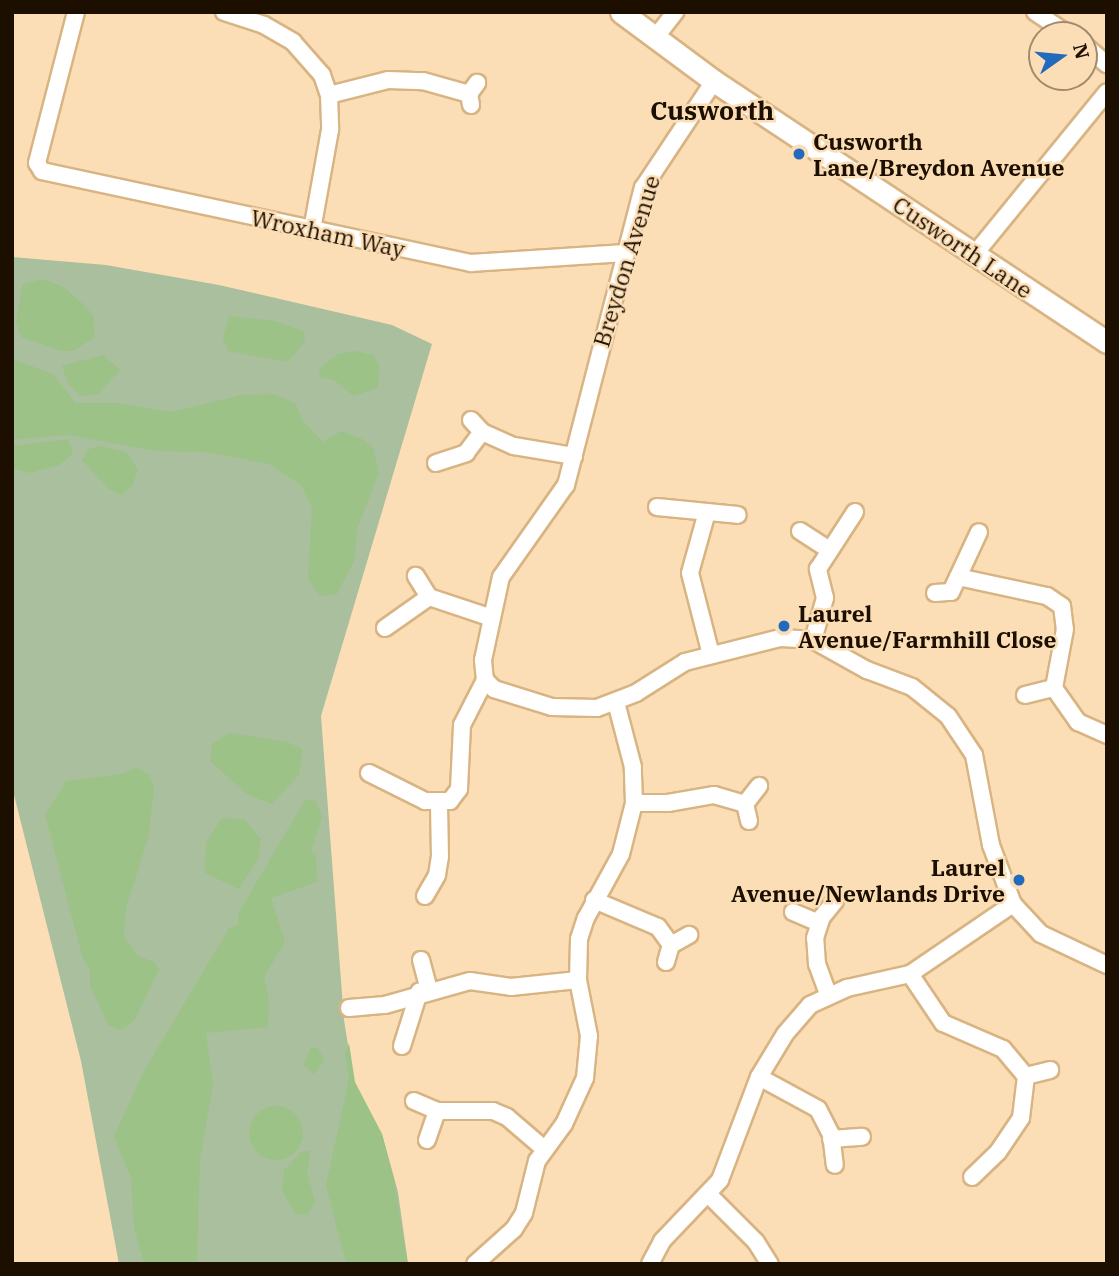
<!DOCTYPE html>
<html>
<head>
<meta charset="utf-8">
<style>
	body { margin:0 }
	#map { position:relative; width:1119px; height:1276px; overflow:hidden; background:#fcdeb6; font-family:"IBM Plex Serif",serif }
	div>[style] { position:absolute }
	.green>* { inset:0; background:#a9bf9d }
	.forest>* { inset:0; background:#9dc288 }
	.round { border-radius:50% }
	.roads { filter:drop-shadow(2px 0 #d9b483) drop-shadow(-2px 0 #d9b483) drop-shadow(0 2px #d9b483) drop-shadow(0 -2px #d9b483) }
	.street>* { height:16px; margin:-8px; padding:0 8px; transform-origin:8px; border-radius:8px; background:#fff }
	.secondary>* { height:21px; margin:-10.5px; padding:0 10.5px; transform-origin:10.5px; border-radius:10.5px; background:#fff }
	.dots>* { width:19px; height:19px; translate:-50% -50%; box-sizing:border-box; border:4px solid #fcdeb6; border-radius:50% }
	span { translate:-50% -50%; white-space:nowrap; text-align:center; line-height:1.15; -webkit-text-stroke:5px #fcdeb6; paint-order:stroke }
	.poi-label { font-size:23px; color:#1c0f00; font-weight:700 }
	.left { translate:0 -50%; text-align:left }
	.right { translate:-100% -50%; text-align:right }
	.street-label { font-size:23px; color:#1c0f00 }
	.quarter-label { font-size:26px; color:#1c0f00; font-weight:700 }
	.frame { position:absolute; inset:0; border:14px solid #1c0f00; pointer-events:none }
	.north { position:absolute; left:1028px; top:21px; width:70px; height:70px; box-sizing:border-box; background:#fcdeb6; border:2px solid #a28b6d; border-radius:50%; rotate:75deg; font-size:19px; font-weight:700; line-height:28px; text-align:center; color:#1c0f00 }
	.north::after { content:''; display:block; margin:auto; width:24px; height:32px; background:#226abb; clip-path:polygon(50% 0,100% 100%,50% 72%,0 100%) }
</style>
</head>
<body>
<div id="map">
	<div class="green">
		<i style="clip-path:polygon(12px 257px,106px 265px,219px 285px,392px 325px,432px 344px,321px 716px,344px 1020px,354px 1082px,382px 1134px,398px 1192px,408px 1264px,119px 1264px,81px 1061px,12px 787px)"></i>
	</div>
	<div class="forest">
		<i style="clip-path:polygon(42px 279px,64px 287px,86px 307px,93px 315px,95px 337px,73px 351px,61px 351px,21px 337px,16px 321px,23px 284px)"></i>
		<i style="clip-path:polygon(229px 316px,275px 321px,303px 331px,305px 341px,288px 362px,228px 351px,223px 338px)"></i>
		<i style="clip-path:polygon(355px 351px,373px 355px,379px 364px,378px 388px,353px 396px,334px 380px,319px 377px,320px 368px,338px 354px)"></i>
		<i style="clip-path:polygon(103px 355px,120px 370px,98px 394px,81px 396px,68px 384px,62px 366px)"></i>
		<i style="clip-path:polygon(12px 359px,53px 374px,75px 403px,117px 403px,171px 412px,242px 395px,275px 394px,296px 404px,302px 420px,323px 442px,341px 431px,364px 440px,373px 448px,379px 473px,357px 529px,355px 559px,337px 594px,320px 596px,308px 579px,312px 508px,301px 485px,269px 464px,206px 452px,156px 451px,68px 435px,12px 440px)"></i>
		<i style="clip-path:polygon(68px 439px,73px 454px,59px 465px,30px 473px,12px 468px,12px 446px)"></i>
		<i style="clip-path:polygon(100px 446px,126px 452px,138px 470px,132px 486px,122px 495px,109px 489px,82px 460px,89px 449px)"></i>
		<i style="clip-path:polygon(230px 733px,287px 742px,303px 749px,299px 775px,272px 804px,248px 795px,210px 761px,212px 744px)"></i>
		<i style="clip-path:polygon(137px 767px,149px 775px,154px 787px,149px 835px,126px 908px,124px 936px,138px 956px,154px 962px,159px 970px,134px 1021px,120px 1030px,109px 1026px,90px 986px,90px 970px,83px 959px,45px 815px,66px 781px,122px 774px)"></i>
		<i style="clip-path:polygon(305px 800px,316px 801px,322px 817px,311px 851px,316px 855px,317px 882px,271px 898px,285px 942px,264px 977px,269px 1000px,268px 1027px,206px 1033px,213px 1085px,200px 1159px,197px 1264px,144px 1264px,134px 1228px,131px 1178px,114px 1136px,144px 1071px,229px 928px,238px 925px,239px 912px)"></i>
		<i style="clip-path:polygon(222px 818px,244px 819px,261px 839px,258px 859px,239px 889px,205px 873px,206px 843px)"></i>
		<i style="clip-path:polygon(349px 1043px,355px 1082px,382px 1134px,394px 1179px,408px 1264px,347px 1264px,340px 1241px,326px 1185px,345px 1098px,349px 1076px,345px 1055px)"></i>
		<i style="clip-path:polygon(310px 1048px,318px 1048px,324px 1060px,314px 1074px,304px 1066px)"></i>
		<i class="round" style="left:249px;top:1106px;width:54px;height:54px"></i>
		<i style="clip-path:polygon(311px 1150px,307px 1172px,315px 1202px,307px 1215px,294px 1213px,282px 1190px,284px 1170px,301px 1152px)"></i>
	</div>
	<div class="roads">
		<div class="street">
			<i style="left:76px;top:12px;width:156px;rotate:104.5deg"></i>
			<i style="left:37px;top:163px;width:9px;rotate:58deg"></i>
			<i style="left:42px;top:171px;width:439px;rotate:12.1deg"></i>
			<i style="left:471px;top:263px;width:154px;rotate:-3.7deg"></i>
			<i style="left:224px;top:12px;width:42px;rotate:18deg"></i>
			<i style="left:264px;top:25px;width:34px;rotate:30deg"></i>
			<i style="left:293px;top:42px;width:44px;rotate:48.7deg"></i>
			<i style="left:322px;top:75px;width:21px;rotate:71deg"></i>
			<i style="left:329px;top:95px;width:35px;rotate:88deg"></i>
			<i style="left:330px;top:130px;width:102px;rotate:100.2deg"></i>
			<i style="left:1035px;top:12px;width:41px;rotate:34.1deg"></i>
			<i style="left:655px;top:38px;width:33px;rotate:-52deg"></i>
			<i style="left:1084px;top:45px;width:30px;rotate:40deg"></i>
			<i style="left:329px;top:95px;width:61px;rotate:-14.3deg"></i>
			<i style="left:388px;top:80px;width:35px;rotate:2deg"></i>
			<i style="left:423px;top:81px;width:48px;rotate:15.8deg"></i>
			<i style="left:471px;top:105px;width:11px;rotate:-100deg"></i>
			<i style="left:469px;top:94px;width:14px;rotate:-54deg"></i>
			<i style="left:974px;top:255px;width:210px;rotate:-50.8deg"></i>
			<i style="left:471px;top:420px;width:16px;rotate:47deg"></i>
			<i style="left:482px;top:432px;width:35px;rotate:24deg"></i>
			<i style="left:514px;top:446px;width:61px;rotate:9.5deg"></i>
			<i style="left:436px;top:463px;width:32px;rotate:-18deg"></i>
			<i style="left:466px;top:453px;width:26px;rotate:-53deg"></i>
			<i style="left:657px;top:507px;width:81px;rotate:5.6deg"></i>
			<i style="left:707px;top:512px;width:63px;rotate:105.6deg"></i>
			<i style="left:690px;top:573px;width:85px;rotate:75.6deg"></i>
			<i style="left:800px;top:531px;width:35px;rotate:33deg"></i>
			<i style="left:958px;top:577px;width:91px;rotate:12.1deg"></i>
			<i style="left:1047px;top:596px;width:18px;rotate:34deg"></i>
			<i style="left:1062px;top:606px;width:23px;rotate:83deg"></i>
			<i style="left:1065px;top:629px;width:60px;rotate:100.6deg"></i>
			<i style="left:1054px;top:688px;width:42px;rotate:54.8deg"></i>
			<i style="left:1078px;top:722px;width:32px;rotate:24deg"></i>
			<i style="left:935px;top:593px;width:16px;rotate:-4deg"></i>
			<i style="left:951px;top:592px;width:66px;rotate:-65deg"></i>
			<i style="left:429px;top:597px;width:66px;rotate:18.4deg"></i>
			<i style="left:385px;top:628px;width:54px;rotate:-35.2deg"></i>
			<i style="left:429px;top:597px;width:25px;rotate:-122deg"></i>
			<i style="left:813px;top:640px;width:44px;rotate:-74.1deg"></i>
			<i style="left:825px;top:598px;width:30px;rotate:-104deg"></i>
			<i style="left:818px;top:569px;width:68px;rotate:-57deg"></i>
			<i style="left:485px;top:680px;width:13px;rotate:45deg"></i>
			<i style="left:494px;top:689px;width:61px;rotate:17.2deg"></i>
			<i style="left:552px;top:707px;width:45px;rotate:1.3deg"></i>
			<i style="left:597px;top:708px;width:42px;rotate:-21deg"></i>
			<i style="left:636px;top:693px;width:58px;rotate:-32.3deg"></i>
			<i style="left:685px;top:662px;width:98px;rotate:-14.2deg"></i>
			<i style="left:780px;top:638px;width:33px;rotate:3deg"></i>
			<i style="left:813px;top:640px;width:62px;rotate:29.1deg"></i>
			<i style="left:867px;top:670px;width:48px;rotate:20.7deg"></i>
			<i style="left:912px;top:687px;width:46px;rotate:38.9deg"></i>
			<i style="left:948px;top:716px;width:47px;rotate:56.3deg"></i>
			<i style="left:974px;top:755px;width:92px;rotate:79.3deg"></i>
			<i style="left:991px;top:845px;width:63px;rotate:69.6deg"></i>
			<i style="left:1013px;top:904px;width:41px;rotate:47deg"></i>
			<i style="left:1041px;top:934px;width:73px;rotate:25.2deg"></i>
			<i style="left:1025px;top:695px;width:30px;rotate:-14deg"></i>
			<i style="left:369px;top:773px;width:63px;rotate:26.6deg"></i>
			<i style="left:425px;top:801px;width:25px"></i>
			<i style="left:450px;top:801px;width:15px;rotate:-53deg"></i>
			<i style="left:459px;top:789px;width:64px;rotate:-87.3deg"></i>
			<i style="left:462px;top:725px;width:51px;rotate:-62.9deg"></i>
			<i style="left:485px;top:680px;width:20px;rotate:-96deg"></i>
			<i style="left:483px;top:660px;width:85px;rotate:-77.8deg"></i>
			<i style="left:501px;top:577px;width:113px;rotate:-54.8deg"></i>
			<i style="left:566px;top:485px;width:307px;rotate:-75.5deg"></i>
			<i style="left:643px;top:188px;width:128px;rotate:-56.4deg"></i>
			<i style="left:634px;top:803px;width:34px"></i>
			<i style="left:668px;top:803px;width:47px;rotate:-9.9deg"></i>
			<i style="left:714px;top:795px;width:32px;rotate:16deg"></i>
			<i style="left:749px;top:821px;width:17px;rotate:-103deg"></i>
			<i style="left:745px;top:804px;width:23px;rotate:-52deg"></i>
			<i style="left:425px;top:896px;width:24px;rotate:-60deg"></i>
			<i style="left:437px;top:875px;width:18px;rotate:-81deg"></i>
			<i style="left:440px;top:857px;width:54px;rotate:-91.1deg"></i>
			<i style="left:594px;top:900px;width:69px;rotate:22.9deg"></i>
			<i style="left:658px;top:927px;width:22px;rotate:54deg"></i>
			<i style="left:793px;top:912px;width:28px;rotate:23deg"></i>
			<i style="left:421px;top:960px;width:30px;rotate:75deg"></i>
			<i style="left:666px;top:962px;width:18px;rotate:-74deg"></i>
			<i style="left:671px;top:945px;width:21px;rotate:-29deg"></i>
			<i style="left:910px;top:974px;width:59px;rotate:56deg"></i>
			<i style="left:943px;top:1023px;width:65px;rotate:23.4deg"></i>
			<i style="left:1003px;top:1049px;width:35px;rotate:50deg"></i>
			<i style="left:1026px;top:1076px;width:42px;rotate:96.8deg"></i>
			<i style="left:1021px;top:1118px;width:41px;rotate:124.1deg"></i>
			<i style="left:998px;top:1152px;width:36px;rotate:136deg"></i>
			<i style="left:828px;top:994px;width:32px;rotate:-110deg"></i>
			<i style="left:817px;top:964px;width:26px;rotate:-94deg"></i>
			<i style="left:815px;top:938px;width:22px;rotate:-72deg"></i>
			<i style="left:822px;top:917px;width:21px;rotate:-51deg"></i>
			<i style="left:349px;top:1008px;width:36px;rotate:-5deg"></i>
			<i style="left:385px;top:1005px;width:88px;rotate:-15.8deg"></i>
			<i style="left:470px;top:981px;width:41px;rotate:8.3deg"></i>
			<i style="left:511px;top:987px;width:67px;rotate:-6deg"></i>
			<i style="left:402px;top:1046px;width:57px;rotate:-72.5deg"></i>
			<i style="left:1026px;top:1076px;width:25px;rotate:-14deg"></i>
			<i style="left:759px;top:1077px;width:67px;rotate:28.5deg"></i>
			<i style="left:818px;top:1109px;width:28px;rotate:63deg"></i>
			<i style="left:831px;top:1134px;width:31px;rotate:83deg"></i>
			<i style="left:414px;top:1101px;width:25px;rotate:23deg"></i>
			<i style="left:437px;top:1111px;width:56px"></i>
			<i style="left:493px;top:1111px;width:15px;rotate:23deg"></i>
			<i style="left:507px;top:1117px;width:48px;rotate:40.7deg"></i>
			<i style="left:831px;top:1139px;width:31px;rotate:-4deg"></i>
			<i style="left:427px;top:1140px;width:31px;rotate:-71deg"></i>
			<i style="left:709px;top:1195px;width:66px;rotate:45deg"></i>
			<i style="left:756px;top:1242px;width:26px;rotate:58deg"></i>
			<i style="left:475px;top:1264px;width:52px;rotate:-41.9deg"></i>
			<i style="left:514px;top:1229px;width:19px;rotate:-58deg"></i>
			<i style="left:524px;top:1213px;width:54px;rotate:-76deg"></i>
			<i style="left:537px;top:1161px;width:46px;rotate:-53.9deg"></i>
			<i style="left:564px;top:1124px;width:51px;rotate:-65.5deg"></i>
			<i style="left:585px;top:1078px;width:42px;rotate:-84.6deg"></i>
			<i style="left:589px;top:1036px;width:57px;rotate:-101.1deg"></i>
			<i style="left:578px;top:980px;width:41px;rotate:-88.6deg"></i>
			<i style="left:579px;top:939px;width:22px;rotate:-72deg"></i>
			<i style="left:586px;top:918px;width:73px;rotate:-61.3deg"></i>
			<i style="left:621px;top:854px;width:53px;rotate:-75.7deg"></i>
			<i style="left:634px;top:803px;width:36px;rotate:-92deg"></i>
			<i style="left:633px;top:767px;width:67px;rotate:-104.7deg"></i>
			<i style="left:650px;top:1264px;width:26px;rotate:-62deg"></i>
			<i style="left:662px;top:1241px;width:84px;rotate:-46.4deg"></i>
			<i style="left:720px;top:1180px;width:110px;rotate:-69.3deg"></i>
			<i style="left:759px;top:1077px;width:50px;rotate:-58.8deg"></i>
			<i style="left:785px;top:1034px;width:38px;rotate:-49deg"></i>
			<i style="left:810px;top:1005px;width:41px;rotate:-24.7deg"></i>
			<i style="left:847px;top:988px;width:65px;rotate:-12.5deg"></i>
			<i style="left:910px;top:974px;width:125px;rotate:-34.2deg"></i>
		</div>
		<div class="secondary">
			<i style="left:621px;top:12px;width:116px;rotate:36.6deg"></i>
			<i style="left:714px;top:81px;width:472px;rotate:33.6deg"></i>
		</div>
	</div>
	<div class="dots">
		<i style="left:799px;top:154px;background:#226abb"></i>
		<i style="left:784px;top:626px;background:#226abb"></i>
		<i style="left:1019px;top:880px;background:#226abb"></i>
	</div>
	<div class="poi-label">
		<span class="left" style="left:813px;top:154px">Cusworth<br>Lane/Breydon Avenue</span>
		<span class="left" style="left:798px;top:626px">Laurel<br>Avenue/Farmhill Close</span>
		<span class="right" style="left:1005px;top:880px">Laurel<br>Avenue/Newlands Drive</span>
	</div>
	<div class="street-label">
		<span style="left:328px;top:233px;rotate:12deg">Wroxham Way</span>
		<span style="left:963px;top:247px;rotate:34deg">Cusworth Lane</span>
		<span style="left:626px;top:261px;rotate:-73deg">Breydon Avenue</span>
	</div>
	<div class="quarter-label">
		<span style="left:712px;top:111px">Cusworth</span>
	</div>
	<div class="frame"></div>
	<div class="north">N</div>
</div>
</body>
</html>
